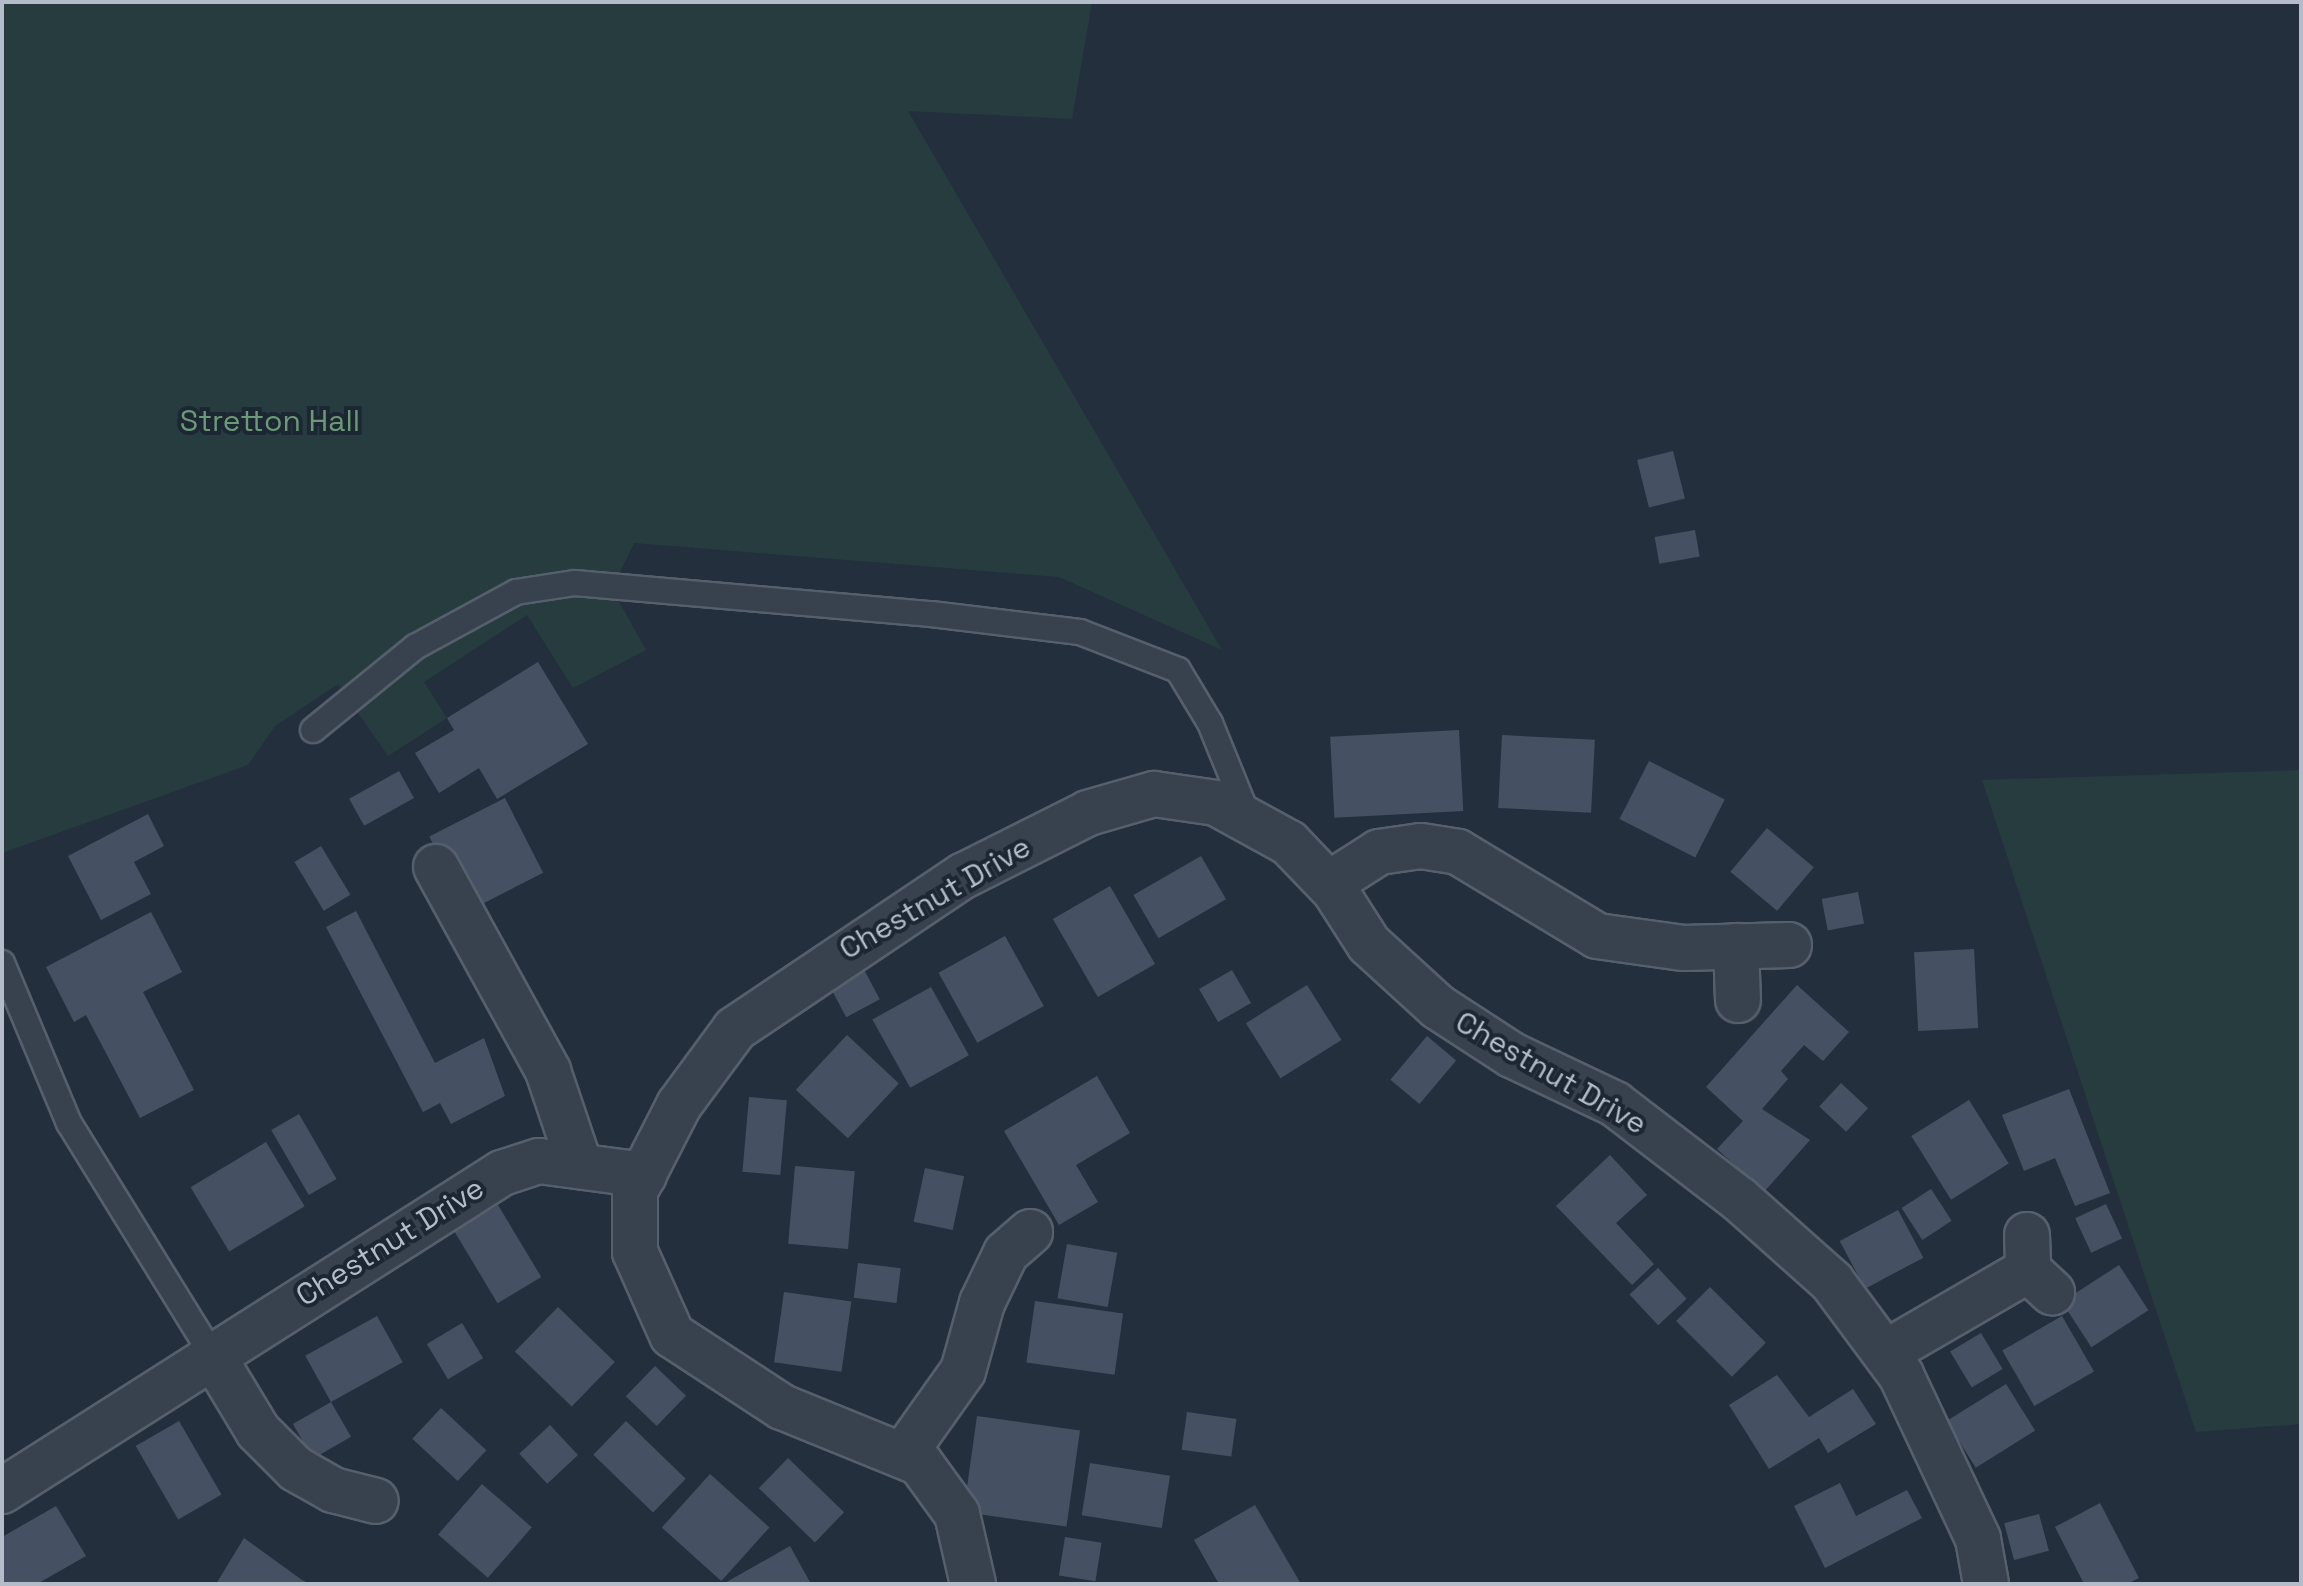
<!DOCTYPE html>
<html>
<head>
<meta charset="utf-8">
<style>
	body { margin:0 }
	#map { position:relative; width:2303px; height:1586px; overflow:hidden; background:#242f3e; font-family:"Space Grotesk",sans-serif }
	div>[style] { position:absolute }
	.green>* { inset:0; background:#263c3f }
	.building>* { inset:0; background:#455162; transform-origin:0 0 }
	.roads { filter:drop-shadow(2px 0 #565f6c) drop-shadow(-2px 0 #565f6c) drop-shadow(0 2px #565f6c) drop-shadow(0 -2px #565f6c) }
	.service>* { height:24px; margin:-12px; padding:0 12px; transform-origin:12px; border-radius:12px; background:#38414e }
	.minor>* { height:44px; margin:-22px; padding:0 22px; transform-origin:22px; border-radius:22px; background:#38414e }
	span { translate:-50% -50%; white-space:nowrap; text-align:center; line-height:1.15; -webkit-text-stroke:8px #1d2633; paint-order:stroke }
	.park-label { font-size:30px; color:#6b9a76 }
	.street-label { font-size:30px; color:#b4bcc9 }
	.frame { position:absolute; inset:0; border:4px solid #b4bcc9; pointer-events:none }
</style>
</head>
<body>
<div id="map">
	<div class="green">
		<i style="clip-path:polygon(2px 2px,1092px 2px,1072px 119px,908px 111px,1222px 650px,1059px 577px,634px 543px,612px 589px,646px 650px,573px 688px,527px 615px,424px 682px,447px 718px,388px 756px,338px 684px,275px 726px,248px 765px,2px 853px)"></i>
		<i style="clip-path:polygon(2301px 770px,2301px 1424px,2196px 1432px,1982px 780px)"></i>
	</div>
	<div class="building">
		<i style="left:1673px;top:451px;width:49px;height:37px;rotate:76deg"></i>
		<i style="left:1695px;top:530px;width:27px;height:41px;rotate:80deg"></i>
		<i style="clip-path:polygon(538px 662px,588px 744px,497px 799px,479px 768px,439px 793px,415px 753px,454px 730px,447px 718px)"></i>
		<i style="left:1459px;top:730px;width:81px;height:129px;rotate:87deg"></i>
		<i style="left:1502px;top:735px;width:93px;height:73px;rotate:3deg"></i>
		<i style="left:1649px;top:761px;width:85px;height:65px;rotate:27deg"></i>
		<i style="left:399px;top:771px;width:31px;height:57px;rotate:61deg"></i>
		<i style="left:505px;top:798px;width:84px;height:85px;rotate:63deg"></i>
		<i style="clip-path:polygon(148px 814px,164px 846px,134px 862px,151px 894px,101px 920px,68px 856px)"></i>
		<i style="left:1767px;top:828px;width:61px;height:57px;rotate:40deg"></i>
		<i style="left:321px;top:846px;width:57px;height:31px;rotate:59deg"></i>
		<i style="left:1201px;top:856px;width:50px;height:78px;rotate:60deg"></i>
		<i style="left:1110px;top:886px;width:90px;height:66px;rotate:60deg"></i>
		<i style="left:1858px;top:892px;width:32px;height:37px;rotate:79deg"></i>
		<i style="clip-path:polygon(356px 911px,435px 1063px,484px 1038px,505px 1096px,451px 1124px,440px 1103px,423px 1112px,326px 927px)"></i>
		<i style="clip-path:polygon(151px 912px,182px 972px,143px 992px,194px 1090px,140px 1118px,86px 1015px,74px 1022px,46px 967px)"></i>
		<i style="left:1005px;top:936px;width:80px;height:76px;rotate:61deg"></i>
		<i style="left:1974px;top:949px;width:79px;height:60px;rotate:87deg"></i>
		<i style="left:861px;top:964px;width:40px;height:38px;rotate:62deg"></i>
		<i style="left:1232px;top:970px;width:38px;height:38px;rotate:60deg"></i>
		<i style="left:1307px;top:985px;width:65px;height:72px;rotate:58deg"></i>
		<i style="clip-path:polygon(1797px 985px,1849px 1032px,1823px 1061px,1804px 1045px,1781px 1071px,1788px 1079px,1762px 1109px,1810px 1140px,1764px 1192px,1717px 1149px,1743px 1121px,1706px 1087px)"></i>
		<i style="left:931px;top:987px;width:78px;height:67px;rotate:61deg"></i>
		<i style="left:847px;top:1035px;width:71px;height:75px;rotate:43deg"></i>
		<i style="left:1427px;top:1036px;width:38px;height:57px;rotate:40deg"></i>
		<i style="clip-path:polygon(1097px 1076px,1130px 1133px,1076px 1165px,1098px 1202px,1059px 1225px,1004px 1131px)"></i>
		<i style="left:1841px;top:1083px;width:37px;height:32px;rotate:43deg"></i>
		<i style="clip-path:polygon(2069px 1089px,2110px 1193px,2075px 1206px,2055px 1158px,2024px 1171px,2002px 1115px)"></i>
		<i style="left:749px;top:1097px;width:38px;height:75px;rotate:5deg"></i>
		<i style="left:1969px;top:1100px;width:75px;height:68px;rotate:58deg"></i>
		<i style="left:299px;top:1114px;width:75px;height:32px;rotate:60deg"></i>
		<i style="left:266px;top:1142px;width:75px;height:88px;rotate:59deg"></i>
		<i style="clip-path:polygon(1610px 1155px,1647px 1195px,1616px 1223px,1654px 1264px,1632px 1285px,1556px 1206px)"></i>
		<i style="left:795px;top:1166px;width:60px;height:78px;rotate:5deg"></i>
		<i style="left:925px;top:1168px;width:40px;height:55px;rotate:12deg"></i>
		<i style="left:1931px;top:1189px;width:38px;height:35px;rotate:57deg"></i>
		<i style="left:2106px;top:1204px;width:38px;height:34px;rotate:65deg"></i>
		<i style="left:498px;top:1205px;width:84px;height:51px;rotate:59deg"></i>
		<i style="left:1898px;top:1210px;width:54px;height:66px;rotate:62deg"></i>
		<i style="left:1067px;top:1244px;width:51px;height:55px;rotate:10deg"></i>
		<i style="left:858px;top:1263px;width:43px;height:35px;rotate:7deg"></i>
		<i style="left:2119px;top:1265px;width:54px;height:68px;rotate:57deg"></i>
		<i style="left:1658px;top:1268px;width:42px;height:39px;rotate:47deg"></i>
		<i style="left:1710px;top:1287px;width:79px;height:48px;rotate:45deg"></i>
		<i style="left:784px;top:1292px;width:68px;height:71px;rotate:8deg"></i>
		<i style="left:1035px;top:1301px;width:89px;height:62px;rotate:8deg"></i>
		<i style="left:558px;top:1307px;width:79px;height:62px;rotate:44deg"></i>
		<i style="left:377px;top:1316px;width:53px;height:82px;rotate:61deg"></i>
		<i style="left:2062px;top:1316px;width:64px;height:69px;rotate:60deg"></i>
		<i style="left:462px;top:1323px;width:41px;height:41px;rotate:59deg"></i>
		<i style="left:1981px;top:1333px;width:42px;height:36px;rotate:59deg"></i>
		<i style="left:655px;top:1366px;width:43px;height:42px;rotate:44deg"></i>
		<i style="clip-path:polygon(1777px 1375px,1809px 1417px,1853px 1389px,1876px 1424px,1828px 1453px,1819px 1438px,1769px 1469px,1729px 1405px)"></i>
		<i style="left:2006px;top:1384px;width:55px;height:70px;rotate:58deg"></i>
		<i style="left:331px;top:1402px;width:40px;height:44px;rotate:60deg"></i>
		<i style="left:441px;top:1408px;width:62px;height:42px;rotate:43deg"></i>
		<i style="left:1187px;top:1412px;width:50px;height:38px;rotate:8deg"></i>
		<i style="left:977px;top:1416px;width:104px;height:97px;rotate:8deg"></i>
		<i style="left:179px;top:1421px;width:85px;height:50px;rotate:60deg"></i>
		<i style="left:626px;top:1421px;width:83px;height:47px;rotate:44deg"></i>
		<i style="left:550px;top:1425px;width:41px;height:42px;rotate:47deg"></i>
		<i style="left:788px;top:1458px;width:78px;height:42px;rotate:44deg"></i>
		<i style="left:1090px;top:1463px;width:81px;height:53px;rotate:9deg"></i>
		<i style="left:710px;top:1474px;width:80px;height:72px;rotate:42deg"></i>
		<i style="clip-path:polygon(1840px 1483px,1856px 1516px,1907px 1490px,1922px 1518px,1825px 1568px,1794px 1506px)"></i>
		<i style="left:482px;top:1484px;width:66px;height:67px;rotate:41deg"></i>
		<i style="clip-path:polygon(2100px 1503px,2139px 1578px,2127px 1584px,2084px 1584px,2055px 1527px)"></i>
		<i style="clip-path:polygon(1255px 1505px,1301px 1584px,1219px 1584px,1194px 1540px)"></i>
		<i style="clip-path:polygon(56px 1506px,86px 1556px,37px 1584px,2px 1584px,2px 1537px)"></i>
		<i style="left:2039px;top:1514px;width:38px;height:36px;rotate:75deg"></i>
		<i style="left:1065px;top:1537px;width:37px;height:39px;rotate:9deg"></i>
		<i style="clip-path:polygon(244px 1538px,302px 1580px,310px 1584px,216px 1584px)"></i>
		<i style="clip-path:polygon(790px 1546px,811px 1584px,723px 1584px)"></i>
	</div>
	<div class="roads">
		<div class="service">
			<i style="left:313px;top:730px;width:132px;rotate:-39.1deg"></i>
			<i style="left:415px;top:647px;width:115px;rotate:-28.6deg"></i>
			<i style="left:516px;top:592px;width:60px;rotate:-8.7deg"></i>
			<i style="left:575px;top:583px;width:357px;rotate:5deg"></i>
			<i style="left:931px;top:614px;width:150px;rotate:6.9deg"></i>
			<i style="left:1080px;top:632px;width:105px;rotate:21.2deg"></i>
			<i style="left:1178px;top:670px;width:62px;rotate:58.9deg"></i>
			<i style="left:1210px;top:723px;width:104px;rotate:67.9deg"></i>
			<i style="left:2px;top:963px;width:173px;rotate:67.3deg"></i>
			<i style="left:69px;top:1123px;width:270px;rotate:58.3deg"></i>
		</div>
		<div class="minor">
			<i style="left:436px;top:867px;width:233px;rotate:61.2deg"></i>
			<i style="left:548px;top:1071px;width:97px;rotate:71.4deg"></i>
			<i style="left:1329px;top:884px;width:59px;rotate:-32.6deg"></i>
			<i style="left:1379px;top:852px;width:42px;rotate:-8.1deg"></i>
			<i style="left:1421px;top:846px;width:37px;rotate:9deg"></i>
			<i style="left:1458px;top:852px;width:162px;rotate:31.1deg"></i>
			<i style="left:1597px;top:936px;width:88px;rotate:7.9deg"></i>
			<i style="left:1684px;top:948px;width:105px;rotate:-1.6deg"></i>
			<i style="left:1736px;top:946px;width:54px;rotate:87.9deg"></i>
			<i style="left:2027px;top:1235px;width:35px;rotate:88deg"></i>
			<i style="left:2028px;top:1270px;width:33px;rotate:43deg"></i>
			<i style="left:211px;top:1353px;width:91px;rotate:58.9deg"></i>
			<i style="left:258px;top:1431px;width:54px;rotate:45deg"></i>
			<i style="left:296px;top:1469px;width:43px;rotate:29.6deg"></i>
			<i style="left:333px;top:1490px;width:44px;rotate:14.3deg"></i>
			<i style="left:1885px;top:1353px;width:165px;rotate:-30.1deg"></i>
			<i style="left:904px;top:1454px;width:102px;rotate:-54.6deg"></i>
			<i style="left:963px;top:1371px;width:71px;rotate:-74.4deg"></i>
			<i style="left:982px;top:1303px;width:55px;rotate:-64.4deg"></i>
			<i style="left:1006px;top:1253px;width:32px;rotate:-41deg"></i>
			<i style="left:2px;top:1491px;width:593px;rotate:-32.46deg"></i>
			<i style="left:502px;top:1173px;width:39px;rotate:-18deg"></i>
			<i style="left:539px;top:1161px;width:106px;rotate:7.6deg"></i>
			<i style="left:973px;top:1584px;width:72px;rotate:-102.9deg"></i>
			<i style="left:957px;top:1514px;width:63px;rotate:-126deg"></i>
			<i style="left:920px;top:1463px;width:149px;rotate:-157.9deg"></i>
			<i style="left:782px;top:1407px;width:131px;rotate:-146.8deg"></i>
			<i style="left:672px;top:1335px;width:91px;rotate:-114deg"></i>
			<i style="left:635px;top:1252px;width:61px;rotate:-90deg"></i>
			<i style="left:635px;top:1191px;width:97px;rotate:-62.9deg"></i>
			<i style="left:679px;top:1105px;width:94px;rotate:-53.6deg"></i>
			<i style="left:735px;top:1029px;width:275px;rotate:-33.9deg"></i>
			<i style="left:963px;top:876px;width:140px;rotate:-26.7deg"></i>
			<i style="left:1088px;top:813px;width:69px;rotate:-16.1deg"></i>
			<i style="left:1154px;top:794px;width:63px;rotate:8.3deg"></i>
			<i style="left:1216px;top:803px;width:83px;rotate:28.7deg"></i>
			<i style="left:1289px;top:843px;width:66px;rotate:46.2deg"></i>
			<i style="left:1335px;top:891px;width:63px;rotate:57.3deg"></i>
			<i style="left:1369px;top:944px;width:93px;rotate:42.4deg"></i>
			<i style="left:1438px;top:1007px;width:88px;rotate:33deg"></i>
			<i style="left:1512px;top:1055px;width:114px;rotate:25.4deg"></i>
			<i style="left:1615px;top:1104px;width:156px;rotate:37.5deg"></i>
			<i style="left:1739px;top:1199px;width:125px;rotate:41.7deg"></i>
			<i style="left:1832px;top:1282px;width:116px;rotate:53.4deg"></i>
			<i style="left:1901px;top:1375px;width:181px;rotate:64.8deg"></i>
			<i style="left:1978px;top:1539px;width:46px;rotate:79.9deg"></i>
		</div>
	</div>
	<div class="park-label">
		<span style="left:270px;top:421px">Stretton Hall</span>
	</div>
	<div class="street-label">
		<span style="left:935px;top:898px;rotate:-30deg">Chestnut Drive</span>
		<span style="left:1551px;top:1073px;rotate:30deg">Chestnut Drive</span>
		<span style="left:390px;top:1242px;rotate:-32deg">Chestnut Drive</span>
	</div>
	<div class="frame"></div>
</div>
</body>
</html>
